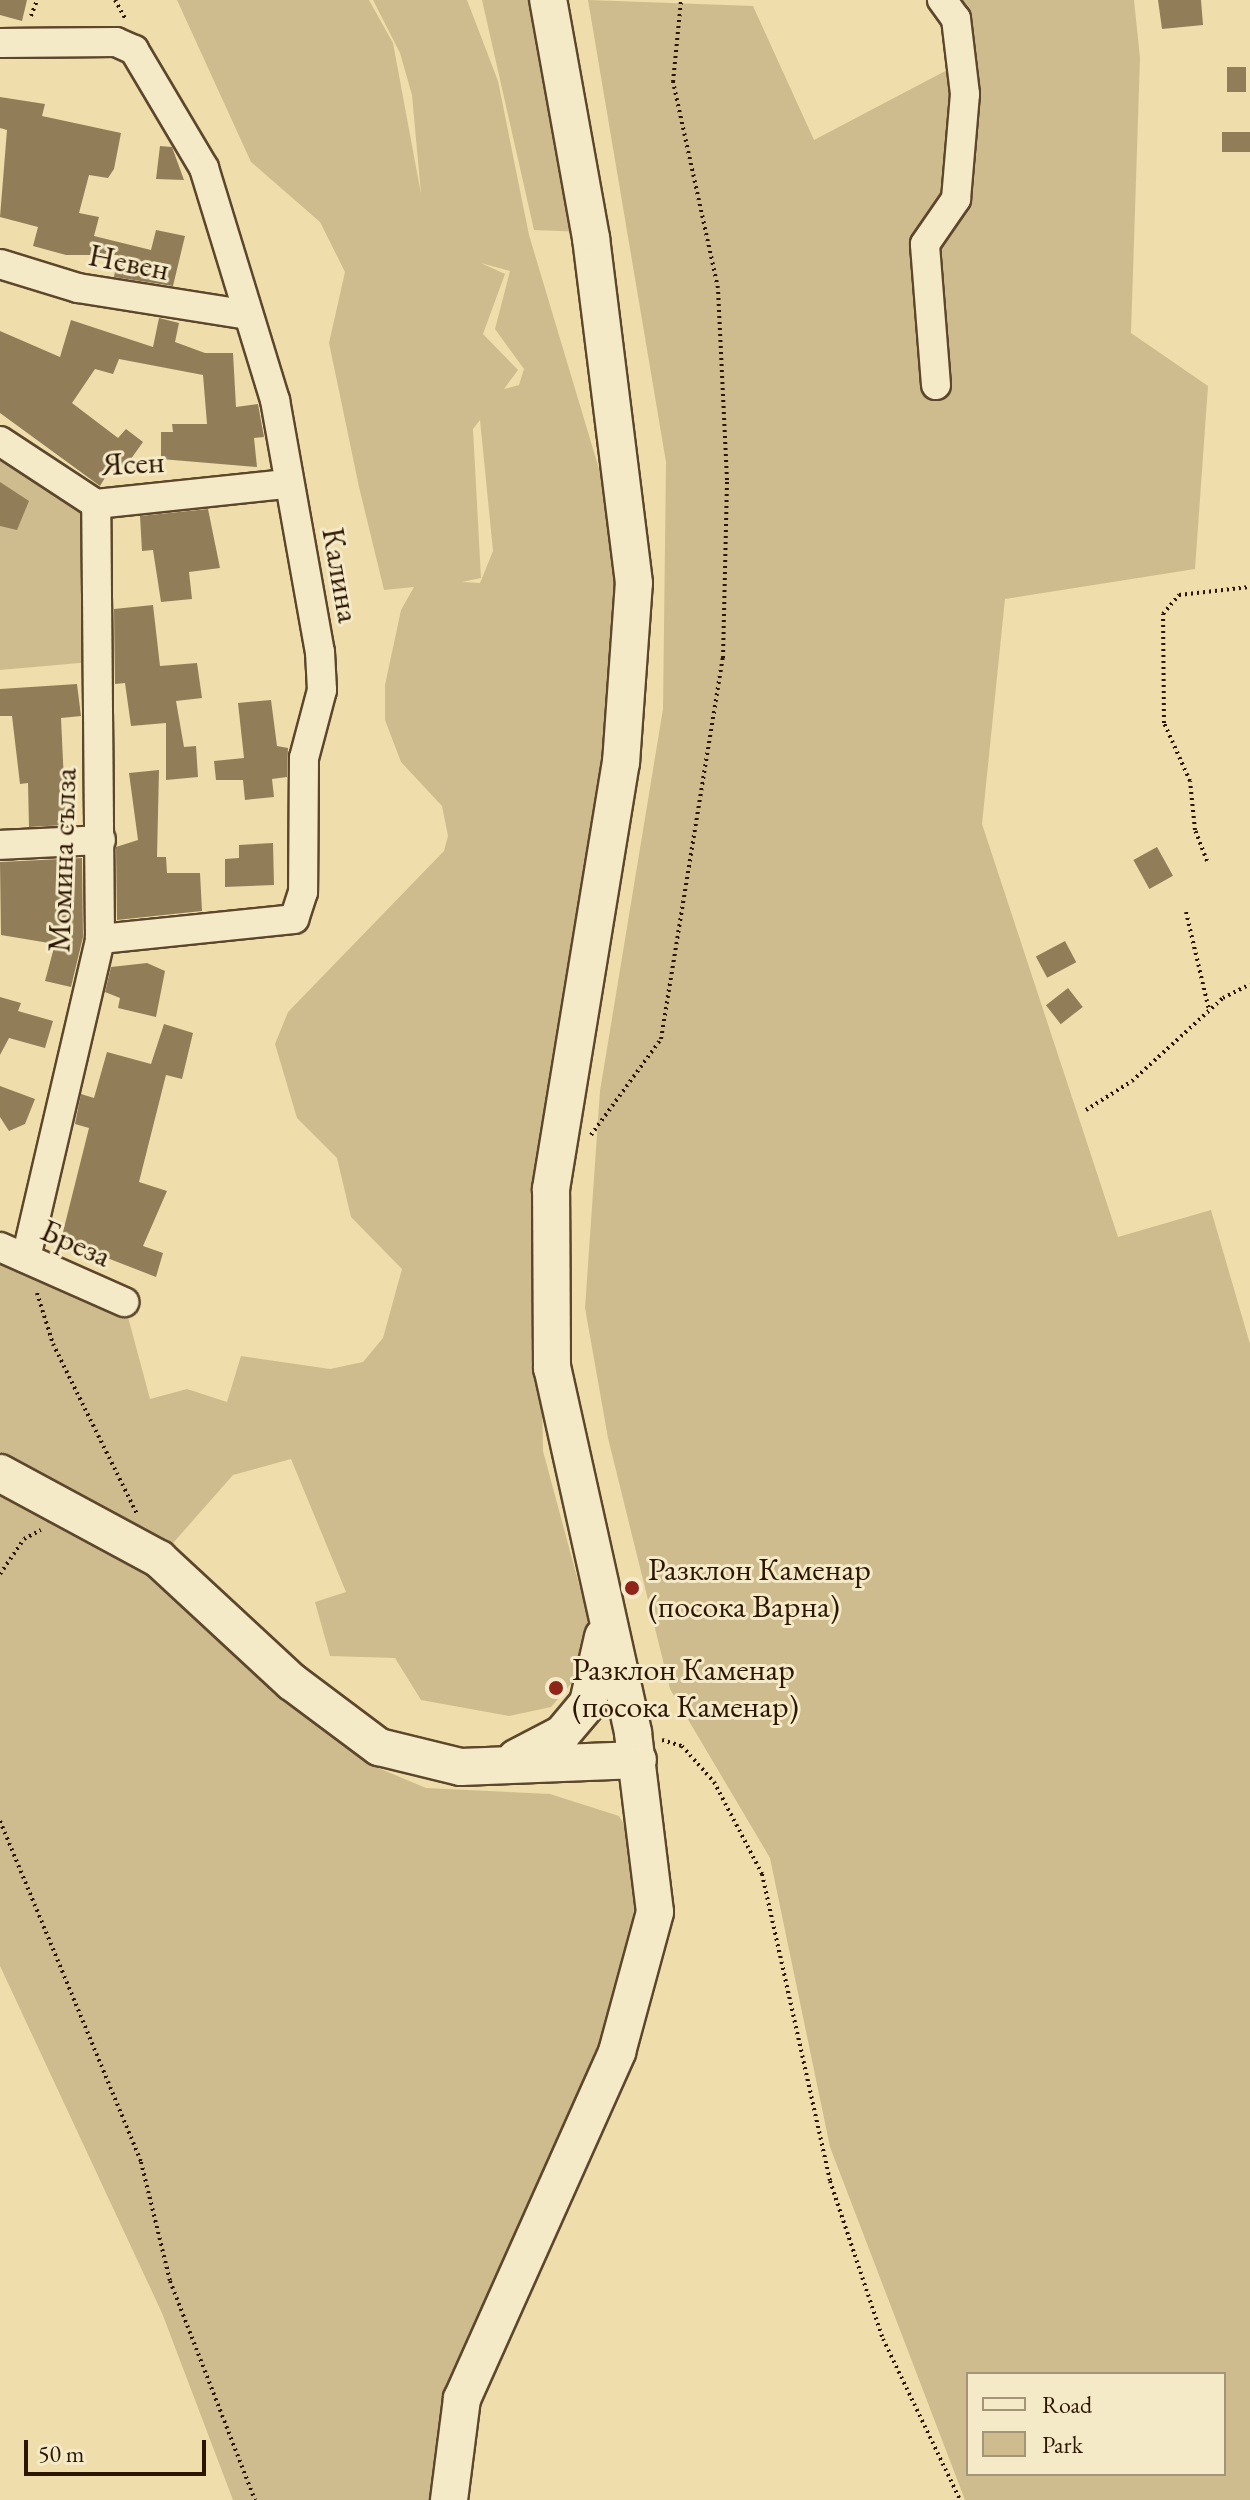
<!DOCTYPE html>
<html>
<head>
<meta charset="utf-8">
<style>
	body { margin:0 }
	#map { position:relative; width:1250px; height:2500px; overflow:hidden; background:#efdeab; font-family:"EB Garamond",serif }
	div>[style] { position:absolute }
	.green>* { inset:0; background:#cebc8e }
	.building>* { inset:0; background:#917e59; transform-origin:0 0 }
	.path>* { height:4px; margin-top:-2px; transform-origin:0; background:repeating-linear-gradient(90deg,#2c1501 0 2px,transparent 0 6px) }
	.roads { filter:drop-shadow(2px 0 #5d472c) drop-shadow(-2px 0 #5d472c) drop-shadow(0 2px #5d472c) drop-shadow(0 -2px #5d472c) }
	.minor>* { height:28px; margin:-14px; padding:0 14px; transform-origin:14px; border-radius:14px; background:#f5eac8 }
	.tertiary>* { height:36px; margin:-18px; padding:0 18px; transform-origin:18px; border-radius:18px; background:#f5eac8 }
	.dots>* { width:22px; height:22px; translate:-50% -50%; box-sizing:border-box; border:4px solid #f5eac8; border-radius:50% }
	span { translate:-50% -50%; white-space:nowrap; text-align:center; line-height:1.15; -webkit-text-stroke:6px #f5eac8; paint-order:stroke }
	.street-label { font-size:32px; color:#2c1501 }
	.poi-label { font-size:32px; color:#2c1501 }
	.left { translate:0 -50%; text-align:left }
	.legend { position:absolute; left:966px; top:2372px; width:260px; height:104px; box-sizing:border-box; background:#f5eac8; border:2px solid #a59578; margin:0; padding:10px 14px; list-style:none; font-size:24px; color:#2c1501 }
	.legend li { display:flex; align-items:center; gap:16px; height:40px }
	.legend b { width:40px; border:2px solid #a59578 }
	.scale { position:absolute; left:24px; top:2440px; width:182px; height:36px; box-sizing:border-box; border:4px solid #2c1501; border-top:0; padding-left:10px; font-size:24px; line-height:28px; white-space:nowrap; color:#2c1501; -webkit-text-stroke:6px #f5eac8; paint-order:stroke }
</style>
</head>
<body>
<div id="map">
	<div class="green">
		<i style="clip-path:polygon(evenodd,177px 0,369px 0,393px 43px,421px 194px,412px 95px,400px 53px,373px 0,467px 0,498px 81px,529px 235px,617px 529px,612px 727px,538px 1180px,543px 1451px,588px 1618px,581px 1672px,551px 1707px,509px 1716px,421px 1700px,395px 1658px,330px 1656px,315px 1602px,346px 1592px,291px 1459px,233px 1475px,159px 1559px,0 1473px,0 1247px,124px 1302px,150px 1399px,187px 1389px,227px 1402px,241px 1356px,330px 1369px,363px 1362px,383px 1338px,402px 1269px,351px 1217px,337px 1158px,297px 1118px,275px 1044px,288px 1012px,444px 851px,448px 836px,442px 806px,401px 762px,385px 720px,385px 685px,401px 610px,414px 587px,384px 590px,359px 487px,329px 343px,345px 272px,320px 222px,251px 162px,177px 0,481px 263px,510px 271px,495px 329px,524px 369px,519px 385px,504px 389px,518px 370px,483px 334px,505px 274px,481px 263px,177px 0,480px 420px,493px 551px,480px 583px,462px 582px,481px 578px,473px 429px,480px 420px)"></i>
		<i style="clip-path:polygon(482px 0,540px 0,584px 232px,534px 230px)"></i>
		<i style="clip-path:polygon(evenodd,588px 0,753px 6px,814px 140px,970px 58px,960px 0,1134px 0,1140px 58px,1131px 333px,1208px 386px,1195px 569px,1005px 599px,982px 824px,1118px 1237px,1211px 1210px,1250px 1344px,1250px 2500px,965px 2500px,830px 2147px,770px 1858px,670px 1689px,608px 1438px,585px 1308px,600px 1091px,663px 709px,666px 462px,588px 0,968px 2374px,1224px 2374px,1224px 2474px,968px 2474px,968px 2374px)"></i>
		<i style="clip-path:polygon(0 450px,87px 507px,91px 662px,0 670px)"></i>
		<i style="clip-path:polygon(0 1484px,170px 1578px,376px 1767px,426px 1788px,550px 1794px,619px 1816px,629px 1833px,638px 1886px,616px 2011px,438px 2423px,435px 2500px,233px 2500px,162px 2313px,0 1966px)"></i>
	</div>
	<div class="building">
		<i style="clip-path:polygon(0 0,27px 0,22px 21px,0 15px)"></i>
		<i style="clip-path:polygon(1158px 0,1201px 0,1203px 25px,1162px 29px)"></i>
		<i style="left:1246px;top:67px;width:25px;height:19px;rotate:90deg"></i>
		<i style="clip-path:polygon(0 97px,45px 104px,42px 116px,121px 133px,114px 169px,108px 178px,89px 175px,79px 213px,99px 217px,94px 236px,151px 250px,156px 230px,185px 236px,173px 286px,114px 277px,118px 255px,66px 255px,33px 246px,38px 227px,0 217px,7px 130px,0 128px)"></i>
		<i style="left:1250px;top:132px;width:20px;height:28px;rotate:90deg"></i>
		<i style="clip-path:polygon(160px 146px,172px 147px,184px 180px,156px 179px)"></i>
		<i style="clip-path:polygon(159px 318px,179px 323px,175px 342px,205px 353px,233px 353px,236px 407px,258px 404px,264px 437px,254px 438px,257px 467px,161px 459px,161px 432px,173px 432px,172px 424px,207px 424px,203px 375px,119px 359px,113px 374px,95px 369px,72px 403px,118px 438px,126px 429px,143px 442px,118px 477px,109px 471px,100px 486px,0 413px,0 331px,60px 357px,71px 320px,153px 347px)"></i>
		<i style="clip-path:polygon(0 482px,29px 501px,17px 530px,0 526px)"></i>
		<i style="clip-path:polygon(208px 509px,220px 568px,189px 572px,192px 599px,161px 602px,153px 550px,142px 551px,140px 516px)"></i>
		<i style="clip-path:polygon(153px 605px,160px 666px,197px 663px,202px 698px,176px 701px,184px 747px,196px 746px,198px 777px,166px 780px,166px 723px,131px 726px,125px 683px,115px 684px,114px 609px)"></i>
		<i style="clip-path:polygon(77px 684px,81px 716px,61px 718px,66px 825px,29px 827px,28px 783px,20px 784px,12px 716px,0 716px,0 689px)"></i>
		<i style="clip-path:polygon(271px 700px,277px 746px,288px 748px,287px 777px,272px 779px,274px 797px,245px 800px,243px 780px,216px 780px,214px 761px,244px 758px,238px 703px)"></i>
		<i style="clip-path:polygon(159px 770px,157px 857px,166px 857px,167px 873px,200px 873px,202px 911px,117px 920px,116px 847px,138px 840px,129px 773px)"></i>
		<i style="clip-path:polygon(273px 843px,274px 885px,225px 887px,225px 859px,239px 858px,239px 845px)"></i>
		<i style="left:1157px;top:847px;width:33px;height:27px;rotate:61deg"></i>
		<i style="clip-path:polygon(82px 858px,83px 937px,71px 987px,45px 981px,55px 944px,1px 935px,0 862px)"></i>
		<i style="left:1065px;top:941px;width:24px;height:33px;rotate:62deg"></i>
		<i style="clip-path:polygon(147px 963px,165px 971px,156px 1017px,118px 1008px,120px 998px,105px 992px,111px 967px)"></i>
		<i style="left:1068px;top:988px;width:24px;height:28px;rotate:52deg"></i>
		<i style="clip-path:polygon(0 997px,21px 1003px,18px 1011px,53px 1021px,45px 1048px,9px 1038px,0 1055px)"></i>
		<i style="clip-path:polygon(164px 1024px,193px 1033px,182px 1079px,166px 1075px,139px 1182px,167px 1191px,143px 1246px,163px 1253px,156px 1277px,61px 1240px,89px 1128px,75px 1124px,81px 1094px,94px 1098px,107px 1052px,151px 1064px)"></i>
		<i style="clip-path:polygon(0 1086px,35px 1099px,25px 1124px,9px 1131px,0 1117px)"></i>
	</div>
	<div class="path">
		<i style="left:115px;top:0;width:21px;rotate:61deg"></i>
		<i style="left:31px;top:16px;width:17px;rotate:-69deg"></i>
		<i style="left:1207px;top:861px;width:33px;rotate:-111deg"></i>
		<i style="left:1195px;top:830px;width:49px;rotate:-95.8deg"></i>
		<i style="left:1190px;top:781px;width:64px;rotate:-114.1deg"></i>
		<i style="left:1164px;top:723px;width:109px;rotate:-90.5deg"></i>
		<i style="left:1163px;top:614px;width:25px;rotate:-50deg"></i>
		<i style="left:1179px;top:595px;width:71px;rotate:-6.4deg"></i>
		<i style="left:1186px;top:912px;width:101px;rotate:76.8deg"></i>
		<i style="left:1086px;top:1110px;width:54px;rotate:-32.2deg"></i>
		<i style="left:1132px;top:1081px;width:123px;rotate:-42.4deg"></i>
		<i style="left:1223px;top:998px;width:30px;rotate:-27deg"></i>
		<i style="left:591px;top:1135px;width:119px;rotate:-53.9deg"></i>
		<i style="left:661px;top:1039px;width:386px;rotate:-80.8deg"></i>
		<i style="left:723px;top:658px;width:178px;rotate:-88.7deg"></i>
		<i style="left:727px;top:480px;width:192px;rotate:-92.7deg"></i>
		<i style="left:718px;top:288px;width:211px;rotate:-102.3deg"></i>
		<i style="left:673px;top:82px;width:82px;rotate:-84.4deg"></i>
		<i style="left:37px;top:1293px;width:53px;rotate:72.6deg"></i>
		<i style="left:53px;top:1344px;width:190px;rotate:63.7deg"></i>
		<i style="left:0;top:1574px;width:42px;rotate:-55.6deg"></i>
		<i style="left:24px;top:1539px;width:19px;rotate:-28deg"></i>
		<i style="left:662px;top:1740px;width:21px;rotate:17deg"></i>
		<i style="left:682px;top:1746px;width:48px;rotate:48.4deg"></i>
		<i style="left:714px;top:1782px;width:104px;rotate:62.4deg"></i>
		<i style="left:762px;top:1874px;width:314px;rotate:77.5deg"></i>
		<i style="left:830px;top:2181px;width:167px;rotate:71.5deg"></i>
		<i style="left:883px;top:2339px;width:178px;rotate:64.4deg"></i>
		<i style="left:0;top:1821px;width:369px;rotate:67.5deg"></i>
		<i style="left:141px;top:2162px;width:122px;rotate:76.3deg"></i>
		<i style="left:170px;top:2281px;width:235px;rotate:68.8deg"></i>
	</div>
	<div class="roads">
		<div class="minor">
			<i style="left:0;top:43px;width:116px;rotate:-0.5deg"></i>
			<i style="left:116px;top:42px;width:20px;rotate:24deg"></i>
			<i style="left:134px;top:50px;width:137px;rotate:59.3deg"></i>
			<i style="left:204px;top:168px;width:243px;rotate:73deg"></i>
			<i style="left:275px;top:400px;width:256px;rotate:79.9deg"></i>
			<i style="left:320px;top:652px;width:38px;rotate:87deg"></i>
			<i style="left:322px;top:690px;width:70px;rotate:104.8deg"></i>
			<i style="left:304px;top:758px;width:134px;rotate:90.4deg"></i>
			<i style="left:303px;top:892px;width:28px;rotate:108deg"></i>
			<i style="left:294px;top:919px;width:195px;rotate:174.1deg"></i>
			<i style="left:0;top:264px;width:82px;rotate:17.1deg"></i>
			<i style="left:78px;top:288px;width:172px;rotate:9deg"></i>
			<i style="left:936px;top:385px;width:141px;rotate:-94.5deg"></i>
			<i style="left:925px;top:244px;width:55px;rotate:-55.4deg"></i>
			<i style="left:956px;top:199px;width:105px;rotate:-85.1deg"></i>
			<i style="left:965px;top:94px;width:76px;rotate:-96.8deg"></i>
			<i style="left:956px;top:19px;width:24px;rotate:-126deg"></i>
			<i style="left:0;top:441px;width:115px;rotate:33.3deg"></i>
			<i style="left:96px;top:504px;width:192px;rotate:-6deg"></i>
			<i style="left:0;top:845px;width:101px;rotate:-2.8deg"></i>
			<i style="left:0;top:1247px;width:136px;rotate:23.9deg"></i>
			<i style="left:26px;top:1258px;width:327px;rotate:-76.9deg"></i>
			<i style="left:100px;top:939px;width:435px;rotate:-90.5deg"></i>
		</div>
		<div class="tertiary">
			<i style="left:0;top:1473px;width:181px;rotate:28.4deg"></i>
			<i style="left:159px;top:1559px;width:181px;rotate:42.8deg"></i>
			<i style="left:292px;top:1682px;width:109px;rotate:36.8deg"></i>
			<i style="left:379px;top:1747px;width:84px;rotate:13.7deg"></i>
			<i style="left:461px;top:1767px;width:177px;rotate:-2.3deg"></i>
			<i style="left:516px;top:1758px;width:52px;rotate:-27.6deg"></i>
			<i style="left:562px;top:1734px;width:40px;rotate:-50deg"></i>
			<i style="left:588px;top:1703px;width:68px;rotate:-77.2deg"></i>
			<i style="left:449px;top:2500px;width:102px;rotate:-82.7deg"></i>
			<i style="left:462px;top:2399px;width:380px;rotate:-65.9deg"></i>
			<i style="left:617px;top:2052px;width:145px;rotate:-74.8deg"></i>
			<i style="left:655px;top:1912px;width:181px;rotate:-97deg"></i>
			<i style="left:633px;top:1732px;width:373px;rotate:-102.5deg"></i>
			<i style="left:552px;top:1368px;width:179px;rotate:-90.3deg"></i>
			<i style="left:551px;top:1189px;width:432px;rotate:-80.7deg"></i>
			<i style="left:621px;top:763px;width:180px;rotate:-85.9deg"></i>
			<i style="left:634px;top:583px;width:348px;rotate:-97.1deg"></i>
			<i style="left:591px;top:238px;width:242px;rotate:-100.2deg"></i>
		</div>
	</div>
	<div class="dots">
		<i style="left:632px;top:1588px;background:#8f2418"></i>
		<i style="left:556px;top:1688px;background:#8f2418"></i>
	</div>
	<div class="street-label">
		<span style="left:129px;top:262px;rotate:11deg">Невен</span>
		<span style="left:133px;top:463px;rotate:-3deg">Ясен</span>
		<span style="left:341px;top:575px;rotate:80deg">Калина</span>
		<span style="left:62px;top:860px;rotate:-88deg">Момина сълза</span>
		<span style="left:76px;top:1243px;rotate:24deg">Бреза</span>
	</div>
	<div class="poi-label">
		<span class="left" style="left:648px;top:1588px">Разклон Каменар<br>(посока Варна)</span>
		<span class="left" style="left:572px;top:1688px">Разклон Каменар<br>(посока Каменар)</span>
	</div>
	<ul class="legend">
	<li><b style="height:10px;background:#f5eac8"></b>Road</li>
	<li><b style="height:22px;background:#cebc8e"></b>Park</li>
	</ul>
	<div class="scale">50 m</div>
</div>
</body>
</html>
